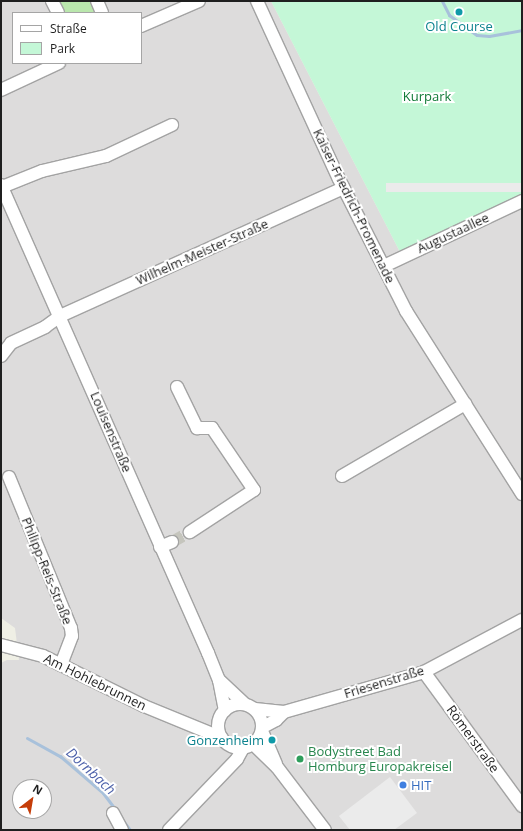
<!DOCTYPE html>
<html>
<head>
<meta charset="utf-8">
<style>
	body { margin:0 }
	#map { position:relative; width:523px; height:831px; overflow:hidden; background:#efefe5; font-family:"Open Sans",sans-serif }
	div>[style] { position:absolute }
	.residential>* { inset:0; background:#dddcdc }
	.grass>* { inset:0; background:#bae7ad }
	.park>* { inset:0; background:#c4f7d7 }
	.parking>* { inset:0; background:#ebebeb; transform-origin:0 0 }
	.stream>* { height:3px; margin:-1.5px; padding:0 1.5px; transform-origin:1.5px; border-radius:1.5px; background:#a8c1db }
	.minor-tunnel>* { height:12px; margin-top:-6px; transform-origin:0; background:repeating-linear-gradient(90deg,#c5c5bd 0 12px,transparent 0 18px) }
	.roads { filter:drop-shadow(1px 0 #a3a3a3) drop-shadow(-1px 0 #a3a3a3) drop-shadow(0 1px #a3a3a3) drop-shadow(0 -1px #a3a3a3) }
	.minor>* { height:12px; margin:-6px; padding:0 6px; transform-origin:6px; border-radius:6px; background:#fff }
	.minor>.ring { margin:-6px; padding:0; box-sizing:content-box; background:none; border:12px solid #fff; border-radius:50% }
	.dots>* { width:11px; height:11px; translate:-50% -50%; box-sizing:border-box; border:2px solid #fff; border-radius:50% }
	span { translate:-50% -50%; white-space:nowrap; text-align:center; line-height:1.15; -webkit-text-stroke:4px #fff; paint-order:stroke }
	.culture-label { font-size:13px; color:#0d838f }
	.right { translate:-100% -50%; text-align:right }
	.park-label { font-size:13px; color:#107936 }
	.street-label { font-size:13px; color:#1f1f1f }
	.leisure-label { font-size:13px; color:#27864d }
	.left { translate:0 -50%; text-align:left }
	.shop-label { font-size:13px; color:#366cbe }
	.water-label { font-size:14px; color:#4f63ab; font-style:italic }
	.frame { position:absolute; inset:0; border:2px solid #1f1f1f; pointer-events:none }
	.legend { position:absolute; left:12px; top:12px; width:130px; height:52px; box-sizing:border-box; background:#fff; border:1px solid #a5a5a5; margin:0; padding:5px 7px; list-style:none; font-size:12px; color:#1f1f1f }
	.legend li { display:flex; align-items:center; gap:8px; height:20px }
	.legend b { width:20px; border:1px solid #a5a5a5 }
	.north { position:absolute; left:12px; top:779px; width:40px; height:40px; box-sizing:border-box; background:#fff; border:1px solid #a5a5a5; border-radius:50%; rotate:31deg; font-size:11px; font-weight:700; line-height:16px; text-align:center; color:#1f1f1f }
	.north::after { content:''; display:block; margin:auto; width:14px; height:18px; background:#c53d09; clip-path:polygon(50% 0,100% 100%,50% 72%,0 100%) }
</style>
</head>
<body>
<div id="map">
	<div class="residential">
		<i style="clip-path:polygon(evenodd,1px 1px,271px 1px,400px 252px,522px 195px,522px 830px,1px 830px,1px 663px,7px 660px,19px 660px,15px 628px,1px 618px,1px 1px,13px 13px,141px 13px,141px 63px,13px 63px,13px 13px,1px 1px,20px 787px,44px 787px,44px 811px,20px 811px,20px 787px)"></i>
	</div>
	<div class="grass">
		<i style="clip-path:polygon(57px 1px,91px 1px,96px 13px,62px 13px)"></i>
	</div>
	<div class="park">
		<i style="clip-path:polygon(271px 1px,522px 1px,522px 195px,400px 252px)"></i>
	</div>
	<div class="parking">
		<i style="left:522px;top:183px;width:9px;height:136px;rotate:90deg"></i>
		<i style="clip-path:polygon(390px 777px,417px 813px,394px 830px,350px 830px,339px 816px)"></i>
	</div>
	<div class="stream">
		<i style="left:442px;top:1px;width:16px;rotate:63deg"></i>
		<i style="left:449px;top:15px;width:34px;rotate:36deg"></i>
		<i style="left:477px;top:35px;width:12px;rotate:5deg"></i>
		<i style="left:489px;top:36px;width:34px;rotate:-10deg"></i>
		<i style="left:27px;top:738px;width:38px;rotate:29deg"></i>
		<i style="left:60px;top:756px;width:57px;rotate:40.7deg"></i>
		<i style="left:103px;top:793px;width:20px;rotate:53deg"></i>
		<i style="left:124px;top:822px;width:10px;rotate:53deg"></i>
	</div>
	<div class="minor-tunnel">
		<i style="left:172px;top:542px;width:21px;rotate:-29deg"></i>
	</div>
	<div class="roads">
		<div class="minor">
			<i style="left:52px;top:1px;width:13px;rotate:63deg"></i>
			<i style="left:97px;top:1px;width:13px;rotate:67deg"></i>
			<i style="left:257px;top:1px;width:196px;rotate:65.3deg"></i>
			<i style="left:339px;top:179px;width:148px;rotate:63.1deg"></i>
			<i style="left:406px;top:311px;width:217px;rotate:57.6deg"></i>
			<i style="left:141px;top:26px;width:63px;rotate:-23.3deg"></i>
			<i style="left:1px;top:90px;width:64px;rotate:-25deg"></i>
			<i style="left:1px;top:185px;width:512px;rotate:66.14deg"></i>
			<i style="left:208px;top:653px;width:29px;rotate:68deg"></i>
			<i style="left:219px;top:680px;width:31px;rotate:79deg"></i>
			<i style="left:2px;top:187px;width:43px;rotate:-21.8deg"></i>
			<i style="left:42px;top:171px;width:66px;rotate:-13.2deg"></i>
			<i style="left:106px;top:156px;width:73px;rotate:-25.2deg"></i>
			<i style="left:384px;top:266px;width:153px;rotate:-25.2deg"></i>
			<i style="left:1px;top:356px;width:16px;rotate:-52deg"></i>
			<i style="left:11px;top:343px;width:38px;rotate:-25deg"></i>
			<i style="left:45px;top:327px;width:19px;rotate:-36deg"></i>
			<i style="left:60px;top:316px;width:311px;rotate:-24.3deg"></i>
			<i style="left:177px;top:387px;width:46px;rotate:64deg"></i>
			<i style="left:197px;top:428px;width:15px"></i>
			<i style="left:212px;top:428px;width:75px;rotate:55.9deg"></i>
			<i style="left:254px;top:490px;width:77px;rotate:146.7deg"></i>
			<i style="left:342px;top:476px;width:143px;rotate:-30.3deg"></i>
			<i style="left:9px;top:477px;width:163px;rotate:67.7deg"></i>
			<i style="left:71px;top:628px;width:8px;rotate:83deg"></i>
			<i style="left:72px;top:636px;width:31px;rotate:111deg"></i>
			<i style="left:160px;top:547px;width:13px;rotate:-23deg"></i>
			<i style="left:1px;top:645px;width:43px;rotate:14.7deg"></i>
			<i style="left:43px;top:656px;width:113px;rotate:26.3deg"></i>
			<i style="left:144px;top:706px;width:84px;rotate:22.3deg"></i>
			<i style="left:424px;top:672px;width:166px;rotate:53.8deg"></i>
			<i style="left:219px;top:680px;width:35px;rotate:43deg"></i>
			<i class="ring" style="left:218px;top:704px;width:32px;height:32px"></i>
			<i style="left:255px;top:709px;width:29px;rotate:6deg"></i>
			<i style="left:284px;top:712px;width:146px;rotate:-15.9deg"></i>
			<i style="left:424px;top:672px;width:111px;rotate:-28deg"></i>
			<i style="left:263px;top:727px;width:15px;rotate:-28deg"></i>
			<i style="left:276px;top:720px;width:11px;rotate:-45deg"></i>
			<i style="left:262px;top:731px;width:36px;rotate:67deg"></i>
			<i style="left:253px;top:744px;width:33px;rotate:44deg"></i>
			<i style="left:277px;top:767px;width:79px;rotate:52.7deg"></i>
			<i style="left:113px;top:813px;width:19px;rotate:62deg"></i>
			<i style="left:169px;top:830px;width:98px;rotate:-46.2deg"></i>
			<i style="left:237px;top:759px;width:13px;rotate:-61deg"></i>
		</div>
	</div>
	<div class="dots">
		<i style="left:459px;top:12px;background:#0f9aa8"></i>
		<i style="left:272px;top:740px;background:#0f9aa8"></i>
		<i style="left:300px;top:759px;background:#2e9e5b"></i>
		<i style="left:403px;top:785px;background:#3f7fe0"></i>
	</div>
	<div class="culture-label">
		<span style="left:459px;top:26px">Old Course</span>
		<span class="right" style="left:264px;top:740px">Gonzenheim</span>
	</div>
	<div class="park-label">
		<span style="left:427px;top:96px">Kurpark</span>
	</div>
	<div class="street-label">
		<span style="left:354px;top:206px;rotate:64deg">Kaiser-Friedrich-Promenade</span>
		<span style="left:453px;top:233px;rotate:-25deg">Augustaallee</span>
		<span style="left:202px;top:252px;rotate:-24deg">Wilhelm-Meister-Straße</span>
		<span style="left:111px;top:432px;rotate:67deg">Louisenstraße</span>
		<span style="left:47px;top:571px;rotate:68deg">Philipp-Reis-Straße</span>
		<span style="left:95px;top:682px;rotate:26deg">Am Hohlebrunnen</span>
		<span style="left:384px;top:682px;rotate:-17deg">Friesenstraße</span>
		<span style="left:473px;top:739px;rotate:54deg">Römerstraße</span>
	</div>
	<div class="leisure-label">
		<span class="left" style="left:308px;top:759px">Bodystreet Bad<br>Homburg Europakreisel</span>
	</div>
	<div class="shop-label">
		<span class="left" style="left:411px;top:785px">HIT</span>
	</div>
	<div class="water-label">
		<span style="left:91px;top:771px;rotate:43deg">Dornbach</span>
	</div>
	<div class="frame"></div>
	<ul class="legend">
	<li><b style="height:5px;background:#fff"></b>Straße</li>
	<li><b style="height:11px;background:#c4f7d7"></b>Park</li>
	</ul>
	<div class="north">N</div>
</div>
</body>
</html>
